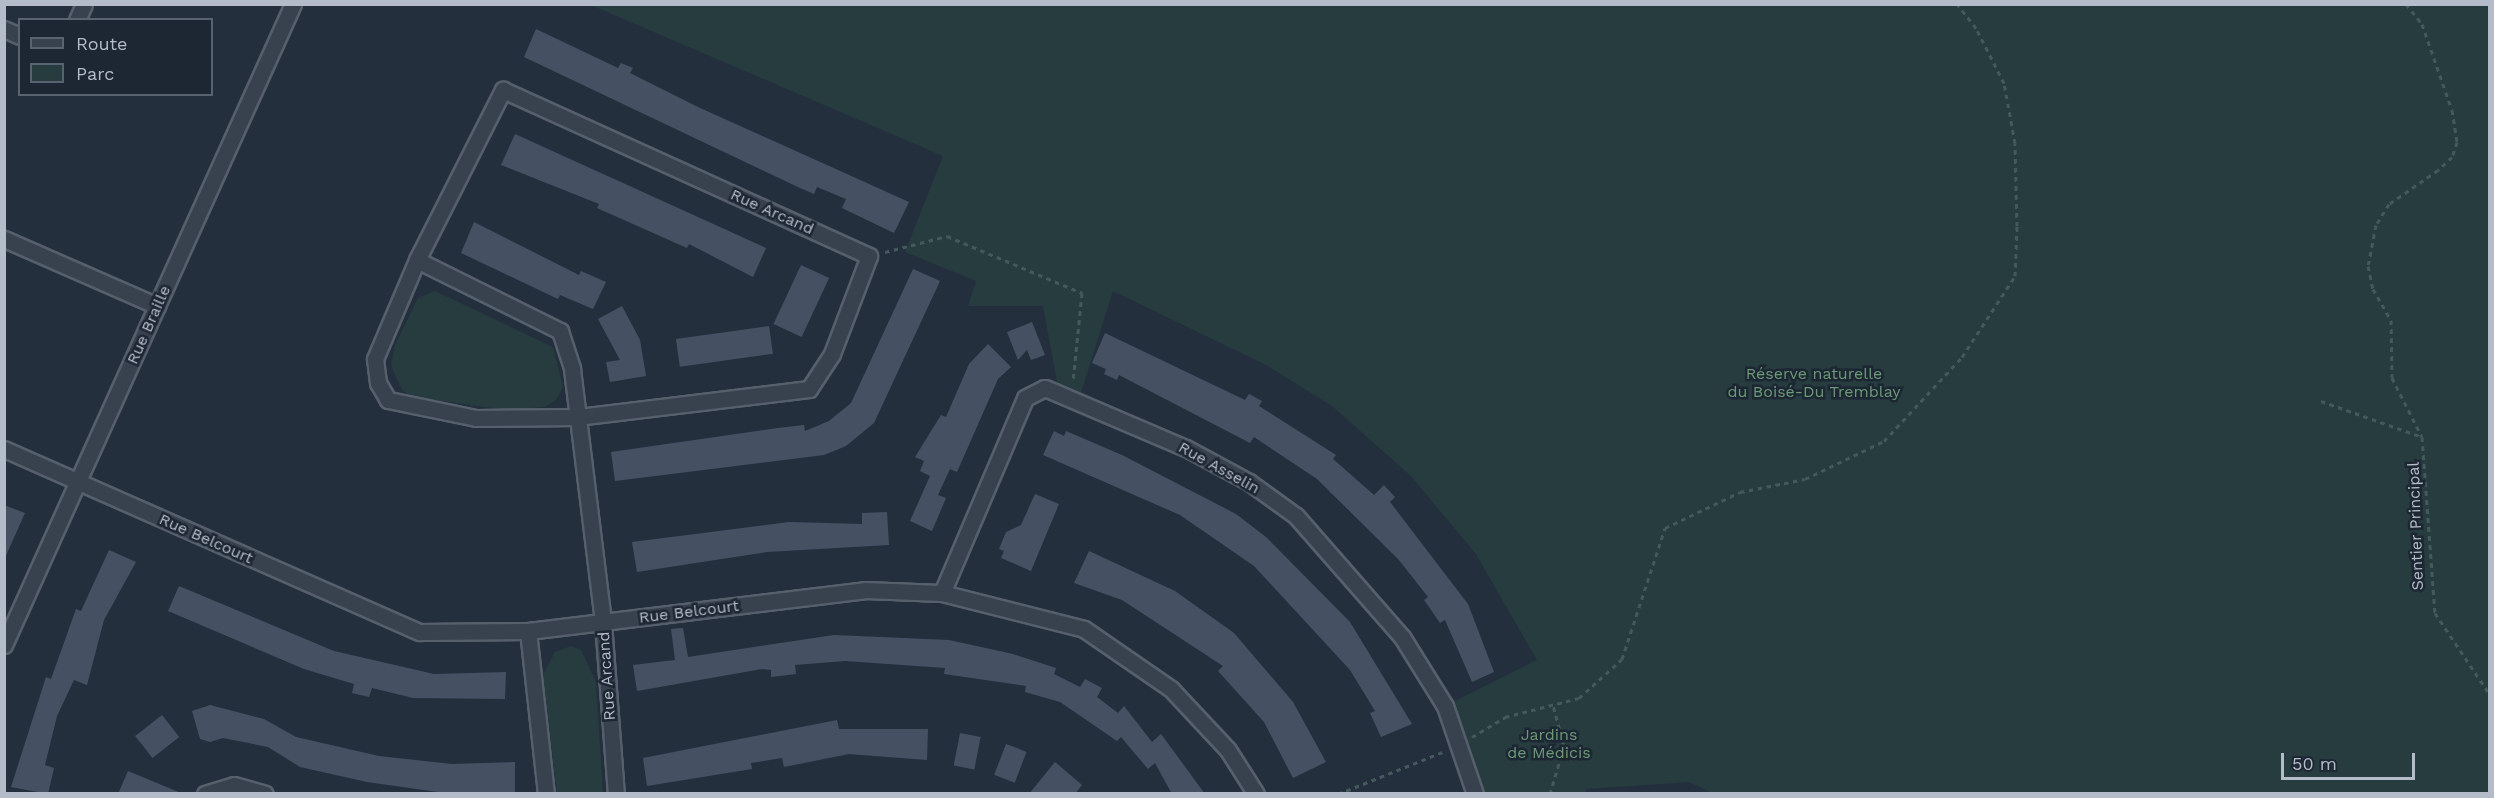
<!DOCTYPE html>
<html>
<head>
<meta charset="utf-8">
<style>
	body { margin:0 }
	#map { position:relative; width:2494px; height:798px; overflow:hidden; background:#242f3e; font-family:"Work Sans",sans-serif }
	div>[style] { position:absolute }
	.green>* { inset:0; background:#263c3f }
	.building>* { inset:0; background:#455162; transform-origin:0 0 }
	.path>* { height:3px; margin-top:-1.5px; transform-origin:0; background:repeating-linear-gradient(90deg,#44595c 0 4.5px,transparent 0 9px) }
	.roads { filter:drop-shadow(2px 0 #565f6c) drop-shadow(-2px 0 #565f6c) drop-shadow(0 2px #565f6c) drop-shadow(0 -2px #565f6c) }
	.minor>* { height:15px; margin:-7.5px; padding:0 7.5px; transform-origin:7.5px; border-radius:7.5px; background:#38414e }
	span { translate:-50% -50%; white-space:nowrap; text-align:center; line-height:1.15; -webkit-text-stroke:5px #1d2633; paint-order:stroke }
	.street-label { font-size:16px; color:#b4bcc9 }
	.park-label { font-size:16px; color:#6b9a76 }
	.frame { position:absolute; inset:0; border:6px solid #b4bcc9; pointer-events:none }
	.legend { position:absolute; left:18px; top:18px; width:195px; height:78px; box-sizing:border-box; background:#1d2633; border:2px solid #59626f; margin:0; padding:8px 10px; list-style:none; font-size:18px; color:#b4bcc9 }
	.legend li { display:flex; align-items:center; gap:12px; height:30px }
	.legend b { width:30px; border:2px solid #59626f }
	.scale { position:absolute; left:2281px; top:753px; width:134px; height:27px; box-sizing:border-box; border:3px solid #b4bcc9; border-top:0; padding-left:8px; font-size:18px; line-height:21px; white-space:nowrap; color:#b4bcc9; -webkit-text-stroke:4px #1d2633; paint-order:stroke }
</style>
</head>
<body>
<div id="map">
	<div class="green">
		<i style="clip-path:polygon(591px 5px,2489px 5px,2489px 793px,1714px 794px,1689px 782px,1586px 789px,1585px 793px,1475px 793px,1445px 706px,1537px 660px,1476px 554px,1411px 476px,1332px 406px,1266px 365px,1113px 291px,1080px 396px,1058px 387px,1043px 306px,968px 306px,976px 281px,905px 252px,943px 156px)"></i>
		<i style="clip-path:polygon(435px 291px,553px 347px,563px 387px,556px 400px,545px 407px,506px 410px,413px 397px,402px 390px,391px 365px,395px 345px,418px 298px)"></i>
		<i style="clip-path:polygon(571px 646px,581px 650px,596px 682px,603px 793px,557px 793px,543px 675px,555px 652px)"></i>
	</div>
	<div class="building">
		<i style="clip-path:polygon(536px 29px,618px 68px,621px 63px,633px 68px,630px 73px,698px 107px,909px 202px,894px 233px,842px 208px,846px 199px,817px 187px,814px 194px,800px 188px,524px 57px)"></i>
		<i style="clip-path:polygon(515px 134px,766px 248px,753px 277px,689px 244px,687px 248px,597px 208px,599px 204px,501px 165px)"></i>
		<i style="clip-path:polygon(474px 222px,579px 275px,581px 271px,606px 282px,593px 309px,560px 295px,558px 299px,461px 253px)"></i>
		<i style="left:801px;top:265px;width:31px;height:65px;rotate:25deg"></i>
		<i style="clip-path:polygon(913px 269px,940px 281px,874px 423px,846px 446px,824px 455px,615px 481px,611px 452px,778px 428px,804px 425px,805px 431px,829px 421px,851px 403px)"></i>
		<i style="clip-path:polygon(622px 306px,640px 340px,646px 376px,610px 382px,606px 362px,620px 360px,598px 319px)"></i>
		<i style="clip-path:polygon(1032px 322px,1045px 355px,1031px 360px,1027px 350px,1018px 360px,1007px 332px)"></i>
		<i style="left:769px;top:326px;width:28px;height:94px;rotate:82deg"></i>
		<i style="clip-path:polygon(1105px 333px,1245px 400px,1249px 394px,1262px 401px,1259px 406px,1336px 455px,1333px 459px,1374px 495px,1384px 485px,1395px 497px,1390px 502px,1468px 604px,1494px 672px,1472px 682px,1445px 620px,1440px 623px,1424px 600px,1428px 597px,1399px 560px,1317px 479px,1254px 437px,1250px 443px,1119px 375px,1117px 380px,1104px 374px,1106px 369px,1092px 363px)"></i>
		<i style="clip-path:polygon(988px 344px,1011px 367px,998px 379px,957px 472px,950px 469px,938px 495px,946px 498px,932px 531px,910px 521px,930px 476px,920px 471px,924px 461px,915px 457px,941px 415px,946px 417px,969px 364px)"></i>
		<i style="clip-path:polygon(1054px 431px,1064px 436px,1066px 431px,1122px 455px,1236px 514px,1266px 537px,1350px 622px,1412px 724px,1381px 737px,1370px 713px,1375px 711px,1350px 670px,1254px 566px,1180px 515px,1043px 455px)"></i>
		<i style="clip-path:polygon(1035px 494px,1059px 504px,1031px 571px,1001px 558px,1004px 551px,999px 549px,1006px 532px,1021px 525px)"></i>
		<i style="clip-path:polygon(4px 505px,25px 513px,4px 560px)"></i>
		<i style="clip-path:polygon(887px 512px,889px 545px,767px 552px,637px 572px,632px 542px,789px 522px,862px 524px,862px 513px)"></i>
		<i style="clip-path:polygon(109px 550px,136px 562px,104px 620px,87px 685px,74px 680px,57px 716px,45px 765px,54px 768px,48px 794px,11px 787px,46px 677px,51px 679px,76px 609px,81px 611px)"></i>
		<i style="clip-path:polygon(1089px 551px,1175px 591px,1234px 633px,1293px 702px,1326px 762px,1293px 778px,1264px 722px,1218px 671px,1223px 666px,1122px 600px,1074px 583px)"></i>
		<i style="clip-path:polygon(179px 586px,334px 651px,434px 674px,506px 672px,505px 699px,413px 698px,372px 688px,369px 697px,352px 693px,354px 684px,304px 669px,168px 611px)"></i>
		<i style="clip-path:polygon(683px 628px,688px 657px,834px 635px,949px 640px,1013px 654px,1056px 668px,1054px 674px,1080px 687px,1085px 679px,1102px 688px,1097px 697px,1118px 713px,1124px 706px,1152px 742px,1161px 734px,1205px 794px,1172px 794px,1155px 763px,1148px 769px,1121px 737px,1117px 741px,1060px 702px,1025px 692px,1026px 686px,944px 674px,945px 668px,845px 661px,795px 665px,796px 674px,771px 677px,771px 670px,762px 669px,637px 691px,633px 665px,675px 660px,671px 629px)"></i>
		<i style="clip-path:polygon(210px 705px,264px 719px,296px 737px,379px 756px,452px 764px,515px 762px,515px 794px,452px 794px,367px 782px,300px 767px,268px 747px,223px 738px,210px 742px,200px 739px,192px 711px)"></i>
		<i style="left:162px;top:715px;width:28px;height:34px;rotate:52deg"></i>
		<i style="clip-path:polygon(837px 720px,839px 729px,928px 729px,927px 760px,849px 754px,784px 767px,782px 758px,751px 763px,752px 769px,647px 786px,643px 758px)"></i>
		<i style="left:960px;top:733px;width:21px;height:33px;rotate:11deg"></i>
		<i style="left:1006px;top:744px;width:22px;height:33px;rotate:21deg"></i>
		<i style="clip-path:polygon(1055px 762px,1082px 785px,1075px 794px,1029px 794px)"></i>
		<i style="clip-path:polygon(128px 771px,181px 793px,118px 794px)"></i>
	</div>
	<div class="path">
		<i style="left:2406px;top:4px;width:26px;rotate:51deg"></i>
		<i style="left:2422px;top:24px;width:91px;rotate:70.8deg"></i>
		<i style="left:2452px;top:110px;width:32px;rotate:81deg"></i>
		<i style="left:2457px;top:142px;width:16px;rotate:108deg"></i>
		<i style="left:2452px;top:157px;width:19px;rotate:137deg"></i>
		<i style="left:2438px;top:170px;width:60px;rotate:145.2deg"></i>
		<i style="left:2389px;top:204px;width:25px;rotate:122deg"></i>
		<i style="left:2376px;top:225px;width:42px;rotate:101deg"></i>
		<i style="left:2368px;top:266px;width:24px;rotate:78deg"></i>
		<i style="left:2373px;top:289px;width:36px;rotate:60deg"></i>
		<i style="left:2391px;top:320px;width:58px;rotate:89deg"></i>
		<i style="left:2392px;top:378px;width:66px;rotate:63deg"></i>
		<i style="left:2422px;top:437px;width:176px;rotate:85.8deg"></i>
		<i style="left:2435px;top:613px;width:99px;rotate:56.1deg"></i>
		<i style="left:885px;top:252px;width:64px;rotate:-14.5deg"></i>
		<i style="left:947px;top:236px;width:147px;rotate:22.9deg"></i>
		<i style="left:1082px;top:293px;width:89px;rotate:95.8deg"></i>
		<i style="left:2321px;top:401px;width:105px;rotate:19.5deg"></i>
		<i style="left:1472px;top:737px;width:39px;rotate:-31deg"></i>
		<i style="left:1505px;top:717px;width:76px;rotate:-14.4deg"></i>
		<i style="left:1579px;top:698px;width:58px;rotate:-42.2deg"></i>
		<i style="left:1622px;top:659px;width:138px;rotate:-71.8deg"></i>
		<i style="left:1665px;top:528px;width:83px;rotate:-25.6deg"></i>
		<i style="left:1740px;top:492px;width:66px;rotate:-11.3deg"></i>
		<i style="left:1805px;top:479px;width:88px;rotate:-25.7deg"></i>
		<i style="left:1884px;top:441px;width:115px;rotate:-47.1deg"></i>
		<i style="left:1962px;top:357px;width:97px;rotate:-56.8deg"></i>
		<i style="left:2015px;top:276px;width:50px;rotate:-87.7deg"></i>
		<i style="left:2017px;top:226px;width:83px;rotate:-91.4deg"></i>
		<i style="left:2015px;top:143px;width:61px;rotate:-100.4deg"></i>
		<i style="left:2004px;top:83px;width:62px;rotate:-117deg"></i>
		<i style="left:1976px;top:28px;width:31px;rotate:-128deg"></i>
		<i style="left:1338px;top:794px;width:115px;rotate:-21.9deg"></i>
		<i style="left:1550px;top:794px;width:50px;rotate:-73.7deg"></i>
		<i style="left:1564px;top:746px;width:42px;rotate:-105deg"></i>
	</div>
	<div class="roads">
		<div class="minor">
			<i style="left:77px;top:20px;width:17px;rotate:-66deg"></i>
			<i style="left:4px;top:29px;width:17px;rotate:24deg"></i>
			<i style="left:503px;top:90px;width:402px;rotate:24.4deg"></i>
			<i style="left:869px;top:256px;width:105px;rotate:110.7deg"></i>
			<i style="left:832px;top:354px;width:42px;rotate:123.3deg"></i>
			<i style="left:809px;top:389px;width:234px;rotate:173.1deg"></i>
			<i style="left:577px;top:417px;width:101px;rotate:179.4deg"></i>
			<i style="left:476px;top:418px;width:90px;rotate:-168.4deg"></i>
			<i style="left:388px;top:400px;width:20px;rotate:-120deg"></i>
			<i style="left:378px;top:383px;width:24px;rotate:-97deg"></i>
			<i style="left:375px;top:359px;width:108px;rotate:-67deg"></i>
			<i style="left:417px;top:260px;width:191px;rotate:-63.2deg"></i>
			<i style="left:4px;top:239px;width:167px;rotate:23.6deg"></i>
			<i style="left:417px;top:260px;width:160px;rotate:26.4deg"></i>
			<i style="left:560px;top:331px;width:40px;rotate:72deg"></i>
			<i style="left:572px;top:369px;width:255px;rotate:83deg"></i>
			<i style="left:603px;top:622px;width:172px;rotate:85.7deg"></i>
			<i style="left:4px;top:449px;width:454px;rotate:23.8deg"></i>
			<i style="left:419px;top:632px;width:109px;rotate:-0.5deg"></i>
			<i style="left:528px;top:631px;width:339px;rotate:-6.9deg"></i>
			<i style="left:865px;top:590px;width:77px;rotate:2.2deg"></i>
			<i style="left:942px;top:593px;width:146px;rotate:14.2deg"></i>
			<i style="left:1084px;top:629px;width:106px;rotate:34.6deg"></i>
			<i style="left:1171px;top:689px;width:83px;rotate:46.9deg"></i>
			<i style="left:1228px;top:750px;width:52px;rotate:57.5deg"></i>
			<i style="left:942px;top:593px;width:212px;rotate:-66.9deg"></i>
			<i style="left:1025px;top:398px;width:22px;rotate:-27deg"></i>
			<i style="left:1045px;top:388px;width:153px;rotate:23.1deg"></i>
			<i style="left:1186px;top:448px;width:72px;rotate:28.4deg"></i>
			<i style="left:1249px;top:482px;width:58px;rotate:35.9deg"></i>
			<i style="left:1296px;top:516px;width:161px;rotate:48.8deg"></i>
			<i style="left:1402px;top:637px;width:81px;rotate:58.1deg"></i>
			<i style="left:1445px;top:706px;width:93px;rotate:71.2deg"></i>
			<i style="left:528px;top:631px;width:164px;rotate:83.7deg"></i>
			<i style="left:4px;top:645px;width:703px;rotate:-65.73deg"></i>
			<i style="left:205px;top:794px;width:30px;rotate:-17deg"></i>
			<i style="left:234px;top:785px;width:32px;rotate:16deg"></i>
		</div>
	</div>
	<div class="street-label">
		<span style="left:772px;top:212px;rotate:24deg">Rue Arcand</span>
		<span style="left:149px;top:325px;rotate:-66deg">Rue Braille</span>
		<span style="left:1219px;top:468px;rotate:29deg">Rue Asselin</span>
		<span style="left:2416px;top:526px;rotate:-92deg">Sentier Principal</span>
		<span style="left:206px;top:539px;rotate:24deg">Rue Belcourt</span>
		<span style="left:689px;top:612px;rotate:-7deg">Rue Belcourt</span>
		<span style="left:607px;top:676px;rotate:-94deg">Rue Arcand</span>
	</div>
	<div class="park-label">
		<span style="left:1814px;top:383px">Réserve naturelle<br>du Boisé-Du Tremblay</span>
		<span style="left:1549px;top:744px">Jardins<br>de Médicis</span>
	</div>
	<div class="frame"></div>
	<ul class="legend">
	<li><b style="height:8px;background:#38414e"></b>Route</li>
	<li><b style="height:16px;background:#263c3f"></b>Parc</li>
	</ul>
	<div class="scale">50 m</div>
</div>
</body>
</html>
